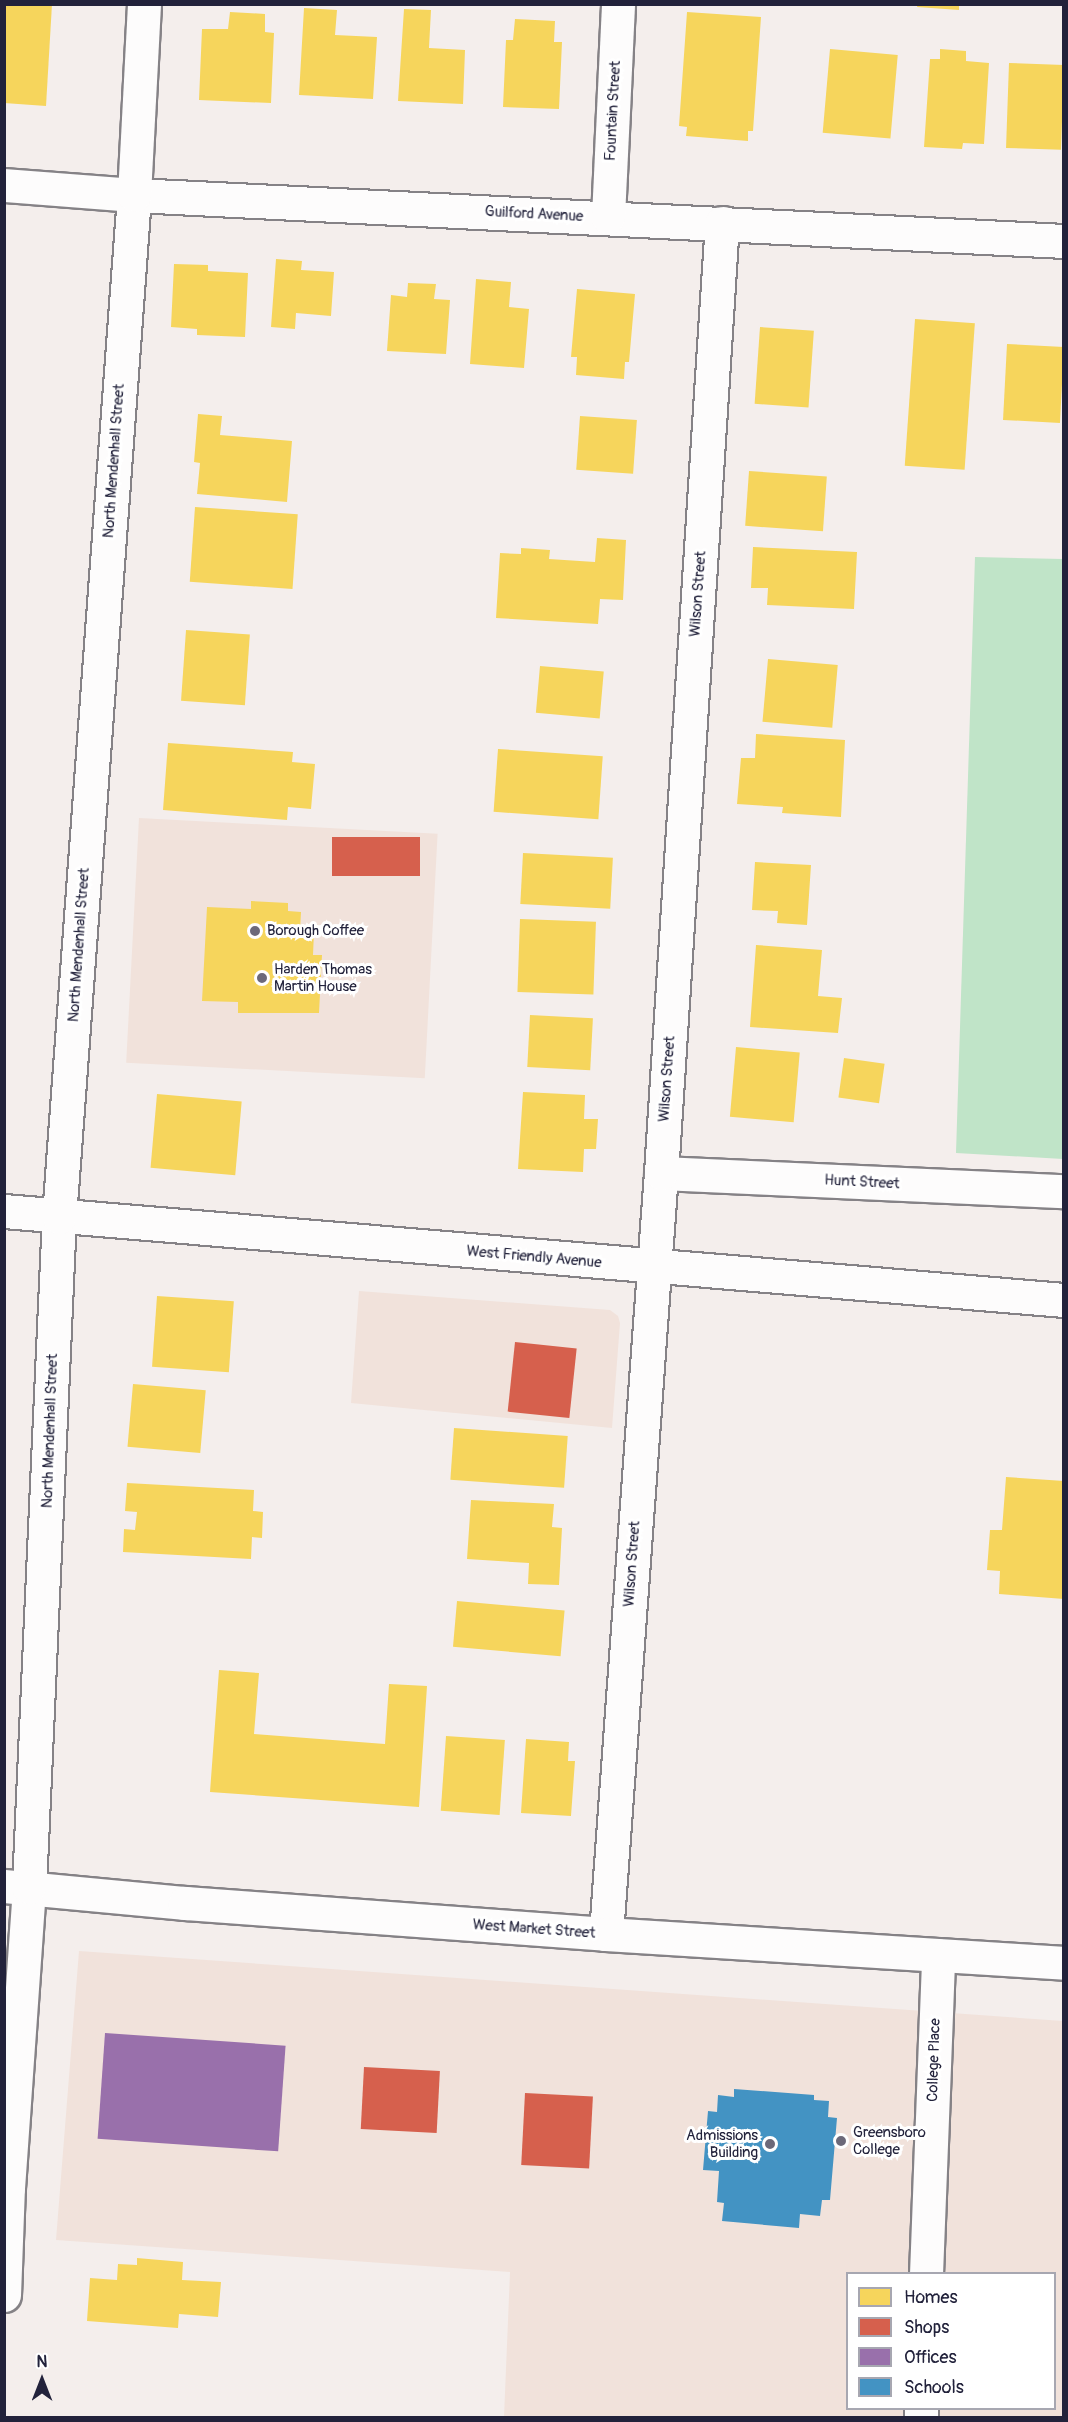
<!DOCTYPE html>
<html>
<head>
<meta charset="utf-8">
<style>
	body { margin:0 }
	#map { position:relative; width:1068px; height:2422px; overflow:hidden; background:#f4eeec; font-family:Pangolin,sans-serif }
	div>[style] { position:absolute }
	.built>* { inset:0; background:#f1e2db; transform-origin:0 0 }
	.green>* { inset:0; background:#c0e4c8 }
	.homes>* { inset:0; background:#f6d55c; transform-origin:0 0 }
	.shops>* { inset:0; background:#d6604d; transform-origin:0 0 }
	.offices>* { inset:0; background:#9970ab; transform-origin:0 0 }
	.schools>* { inset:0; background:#4393c3 }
	.roads { filter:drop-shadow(2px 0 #858286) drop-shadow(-2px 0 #858286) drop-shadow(0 2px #858286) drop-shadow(0 -2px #858286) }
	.street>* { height:33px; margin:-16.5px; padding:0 16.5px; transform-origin:16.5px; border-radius:16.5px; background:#fdfcfc }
	.secondary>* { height:33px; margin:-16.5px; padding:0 16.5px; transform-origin:16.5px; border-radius:16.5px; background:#fdfcfc }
	.dots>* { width:16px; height:16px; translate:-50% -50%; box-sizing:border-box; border:3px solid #fff; border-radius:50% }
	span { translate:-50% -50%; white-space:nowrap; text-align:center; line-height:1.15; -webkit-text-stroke:6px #fff; paint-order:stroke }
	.street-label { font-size:15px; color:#22223b }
	.poi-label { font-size:15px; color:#22223b }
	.left { translate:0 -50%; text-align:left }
	.right { translate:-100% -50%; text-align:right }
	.frame { position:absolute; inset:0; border:6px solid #22223b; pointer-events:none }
	.legend { position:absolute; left:846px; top:2272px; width:210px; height:138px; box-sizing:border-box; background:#fff; border:2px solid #a7a7b1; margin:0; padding:8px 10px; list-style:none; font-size:18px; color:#22223b }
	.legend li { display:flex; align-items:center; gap:12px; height:30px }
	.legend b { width:30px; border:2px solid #a7a7b1 }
	.north { position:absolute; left:12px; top:2350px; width:60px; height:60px; -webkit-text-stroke:4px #fff; paint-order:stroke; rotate:0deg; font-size:16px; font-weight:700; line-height:24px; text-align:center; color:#22223b }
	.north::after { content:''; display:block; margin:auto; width:21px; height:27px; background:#22223b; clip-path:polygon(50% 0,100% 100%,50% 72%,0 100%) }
</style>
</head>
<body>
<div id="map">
	<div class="built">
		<i style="left:139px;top:818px;width:299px;height:245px;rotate:3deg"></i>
		<i style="clip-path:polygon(359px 1291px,610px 1310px,618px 1316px,620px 1323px,612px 1428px,351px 1403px)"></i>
		<i style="clip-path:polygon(evenodd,79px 1951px,1063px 2021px,1063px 2417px,504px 2417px,510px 2272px,56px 2240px,79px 1951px,848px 2274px,1054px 2274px,1054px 2408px,848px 2408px,848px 2274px)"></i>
	</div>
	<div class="green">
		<i style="clip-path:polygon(975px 557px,1063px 559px,1063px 1159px,956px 1153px)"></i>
	</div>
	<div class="homes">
		<i style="clip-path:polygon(4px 4px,52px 4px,46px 106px,4px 103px)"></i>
		<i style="clip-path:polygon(918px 4px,959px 4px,959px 10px,917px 7px)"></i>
		<i style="clip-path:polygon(304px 8px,337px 10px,335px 35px,377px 37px,373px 99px,299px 95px)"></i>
		<i style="clip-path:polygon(404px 9px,431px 10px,429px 48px,465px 50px,463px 104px,398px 101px)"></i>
		<i style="clip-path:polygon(230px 12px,265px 14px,265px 32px,274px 33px,271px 103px,199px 100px,202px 29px,228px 29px)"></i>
		<i style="clip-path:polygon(687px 12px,761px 17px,753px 131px,748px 131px,748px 141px,686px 136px,687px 127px,679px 126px)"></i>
		<i style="clip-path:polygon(515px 19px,555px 21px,554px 42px,562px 42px,559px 109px,503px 107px,506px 40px,513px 40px)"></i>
		<i style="left:830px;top:49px;width:68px;height:84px;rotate:5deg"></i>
		<i style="clip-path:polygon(940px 49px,966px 51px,966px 61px,989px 63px,984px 144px,963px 143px,962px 149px,924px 147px,930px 59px,940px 59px)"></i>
		<i style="left:1009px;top:63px;width:55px;height:85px;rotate:2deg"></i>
		<i style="clip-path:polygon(276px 259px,302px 261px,301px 270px,334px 272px,331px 316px,296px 313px,295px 329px,271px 327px)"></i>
		<i style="clip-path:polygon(174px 264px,208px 265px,208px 271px,248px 273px,245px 337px,197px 335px,197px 329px,171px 327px)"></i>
		<i style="clip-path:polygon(476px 279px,511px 282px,509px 307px,529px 309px,524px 368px,470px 364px)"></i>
		<i style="clip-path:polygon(408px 283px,436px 284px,434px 299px,450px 300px,446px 354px,387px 351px,391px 295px,407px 297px)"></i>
		<i style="clip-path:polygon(577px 289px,635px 294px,629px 362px,625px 362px,624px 379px,576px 375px,577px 357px,571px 357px)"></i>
		<i style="left:915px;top:319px;width:60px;height:147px;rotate:4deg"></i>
		<i style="left:760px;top:327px;width:54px;height:77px;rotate:4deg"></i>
		<i style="left:1007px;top:344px;width:57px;height:76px;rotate:3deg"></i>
		<i style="clip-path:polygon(198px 414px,222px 416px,220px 435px,292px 441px,287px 502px,197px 494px,200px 463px,194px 462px)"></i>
		<i style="left:580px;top:416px;width:57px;height:54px;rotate:4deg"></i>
		<i style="left:749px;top:471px;width:78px;height:55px;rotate:4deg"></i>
		<i style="left:195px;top:507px;width:103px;height:75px;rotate:4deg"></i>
		<i style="clip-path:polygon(597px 538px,626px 540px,623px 600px,600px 599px,598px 624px,496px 618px,500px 553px,521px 554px,521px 548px,550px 550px,549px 559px,595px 562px)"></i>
		<i style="clip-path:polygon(753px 547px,857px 552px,854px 609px,767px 605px,768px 588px,751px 588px)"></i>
		<i style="left:186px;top:630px;width:64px;height:71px;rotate:4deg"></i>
		<i style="left:768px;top:659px;width:70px;height:63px;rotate:5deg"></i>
		<i style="left:540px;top:666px;width:64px;height:47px;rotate:5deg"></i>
		<i style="clip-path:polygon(756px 734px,845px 740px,841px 817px,782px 813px,783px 807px,737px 804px,741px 758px,755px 758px)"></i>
		<i style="clip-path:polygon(168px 743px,293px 752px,292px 762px,315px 764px,311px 809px,288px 807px,287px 820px,163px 810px)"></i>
		<i style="left:498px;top:749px;width:105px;height:63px;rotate:4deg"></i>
		<i style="left:523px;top:853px;width:90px;height:51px;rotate:3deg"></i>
		<i style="clip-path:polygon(755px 862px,811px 865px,807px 925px,777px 923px,778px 911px,752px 910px)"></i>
		<i style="clip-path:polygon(251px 901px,288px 903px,288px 911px,301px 912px,300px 931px,314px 932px,313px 955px,322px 955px,319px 1013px,238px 1013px,238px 1002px,202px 1001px,207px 907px,251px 909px)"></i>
		<i style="left:520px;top:919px;width:76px;height:73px;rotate:2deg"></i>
		<i style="clip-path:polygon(756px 945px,822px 950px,818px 996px,842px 998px,838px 1033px,750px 1027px)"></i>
		<i style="left:530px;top:1015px;width:63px;height:52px;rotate:3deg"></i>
		<i style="left:736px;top:1047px;width:64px;height:70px;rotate:5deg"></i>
		<i style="left:844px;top:1058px;width:41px;height:40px;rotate:8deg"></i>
		<i style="clip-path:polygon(523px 1092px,585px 1095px,584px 1119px,598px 1119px,596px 1149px,584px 1149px,583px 1172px,518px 1169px)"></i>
		<i style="left:157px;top:1094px;width:85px;height:74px;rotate:5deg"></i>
		<i style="left:157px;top:1296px;width:77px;height:71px;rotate:4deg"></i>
		<i style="left:133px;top:1384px;width:73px;height:63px;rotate:5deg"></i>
		<i style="left:454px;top:1428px;width:114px;height:52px;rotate:4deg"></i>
		<i style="clip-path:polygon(1006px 1477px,1064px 1481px,1064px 1599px,999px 1594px,1000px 1571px,987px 1570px,990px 1530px,1002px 1530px)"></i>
		<i style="clip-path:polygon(127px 1483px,254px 1490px,253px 1511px,263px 1512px,262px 1538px,252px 1537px,251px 1559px,123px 1552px,124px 1529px,135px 1530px,137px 1512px,125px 1511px)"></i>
		<i style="clip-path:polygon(471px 1500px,554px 1504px,552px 1527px,562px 1528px,559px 1585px,528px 1584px,529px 1563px,467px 1559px)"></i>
		<i style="left:457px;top:1601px;width:108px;height:46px;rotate:5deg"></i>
		<i style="clip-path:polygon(219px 1670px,259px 1673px,254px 1734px,385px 1744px,389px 1684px,427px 1686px,419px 1807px,210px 1792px)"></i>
		<i style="left:446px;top:1736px;width:59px;height:75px;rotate:4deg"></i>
		<i style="clip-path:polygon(526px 1739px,569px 1742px,568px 1761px,575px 1761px,571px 1816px,521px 1813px)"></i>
		<i style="clip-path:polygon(137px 2258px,183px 2262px,182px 2280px,221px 2282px,218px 2317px,179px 2314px,178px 2328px,87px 2321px,90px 2278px,117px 2280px,118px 2264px,137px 2265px)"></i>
	</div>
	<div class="shops">
		<i style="left:332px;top:837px;width:88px;height:39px"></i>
		<i style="left:515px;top:1342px;width:62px;height:70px;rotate:6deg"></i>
		<i style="left:364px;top:2067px;width:76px;height:62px;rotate:3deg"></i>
		<i style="left:525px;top:2093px;width:68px;height:72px;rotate:3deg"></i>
	</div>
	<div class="offices">
		<i style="left:105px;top:2033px;width:181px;height:106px;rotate:4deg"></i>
	</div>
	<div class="schools">
		<i style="clip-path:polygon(734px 2089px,814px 2095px,814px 2100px,829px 2101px,828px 2117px,837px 2118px,830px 2200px,822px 2200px,820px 2216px,800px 2214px,799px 2228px,722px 2221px,724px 2203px,717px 2202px,719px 2171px,703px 2170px,708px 2111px,717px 2112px,718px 2095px,734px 2097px)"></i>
	</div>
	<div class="roads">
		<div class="street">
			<i style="left:4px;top:185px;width:130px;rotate:4.4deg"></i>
			<i style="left:134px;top:195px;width:931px;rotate:2.83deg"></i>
			<i style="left:608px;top:217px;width:213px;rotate:-87.3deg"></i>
			<i style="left:661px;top:1173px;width:403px;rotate:2.6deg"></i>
			<i style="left:606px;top:1934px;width:763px;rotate:-85.87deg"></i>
			<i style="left:661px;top:1173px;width:952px;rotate:-86.33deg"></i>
			<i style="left:926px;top:2274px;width:319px;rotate:-87.8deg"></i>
			<i style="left:921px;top:2418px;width:10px;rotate:-90deg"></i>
		</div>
		<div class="secondary">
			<i style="left:4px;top:1211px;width:1064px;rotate:4.8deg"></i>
			<i style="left:4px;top:1886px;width:182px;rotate:5.4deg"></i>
			<i style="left:185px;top:1903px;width:422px;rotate:4.2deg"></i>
			<i style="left:606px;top:1934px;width:459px;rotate:3.6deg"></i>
			<i style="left:4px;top:2295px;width:107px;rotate:-87.9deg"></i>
			<i style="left:8px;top:2188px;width:302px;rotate:-86deg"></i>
			<i style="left:29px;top:1887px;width:671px;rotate:-87.44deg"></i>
			<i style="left:59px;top:1217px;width:1025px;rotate:-85.8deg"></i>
			<i style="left:134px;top:195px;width:191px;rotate:-87deg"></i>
		</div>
	</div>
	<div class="dots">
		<i style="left:255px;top:931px;background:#6c6979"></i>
		<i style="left:262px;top:978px;background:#6c6979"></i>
		<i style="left:841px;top:2141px;background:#6c6979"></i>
		<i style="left:770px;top:2144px;background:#6c6979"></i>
	</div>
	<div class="street-label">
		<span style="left:613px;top:111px;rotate:-87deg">Fountain Street</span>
		<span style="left:534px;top:214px;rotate:3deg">Guilford Avenue</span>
		<span style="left:114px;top:461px;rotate:-86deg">North Mendenhall Street</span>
		<span style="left:698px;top:594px;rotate:-86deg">Wilson Street</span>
		<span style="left:79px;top:945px;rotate:-86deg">North Mendenhall Street</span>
		<span style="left:667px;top:1079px;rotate:-86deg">Wilson Street</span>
		<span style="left:862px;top:1182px;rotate:3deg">Hunt Street</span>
		<span style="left:534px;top:1257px;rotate:5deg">West Friendly Avenue</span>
		<span style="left:50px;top:1431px;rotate:-88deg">North Mendenhall Street</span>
		<span style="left:632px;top:1564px;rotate:-86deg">Wilson Street</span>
		<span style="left:534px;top:1929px;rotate:4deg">West Market Street</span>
		<span style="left:934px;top:2060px;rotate:-88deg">College Place</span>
	</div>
	<div class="poi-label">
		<span class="left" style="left:267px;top:931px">Borough Coffee</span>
		<span class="left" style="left:274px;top:978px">Harden Thomas<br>Martin House</span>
		<span class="left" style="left:853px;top:2141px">Greensboro<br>College</span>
		<span class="right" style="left:758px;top:2144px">Admissions<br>Building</span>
	</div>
	<div class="frame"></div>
	<ul class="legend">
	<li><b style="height:16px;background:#f6d55c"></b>Homes</li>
	<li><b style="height:16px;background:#d6604d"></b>Shops</li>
	<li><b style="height:16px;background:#9970ab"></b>Offices</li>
	<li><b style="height:16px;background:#4393c3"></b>Schools</li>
	</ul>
	<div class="north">N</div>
</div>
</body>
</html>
